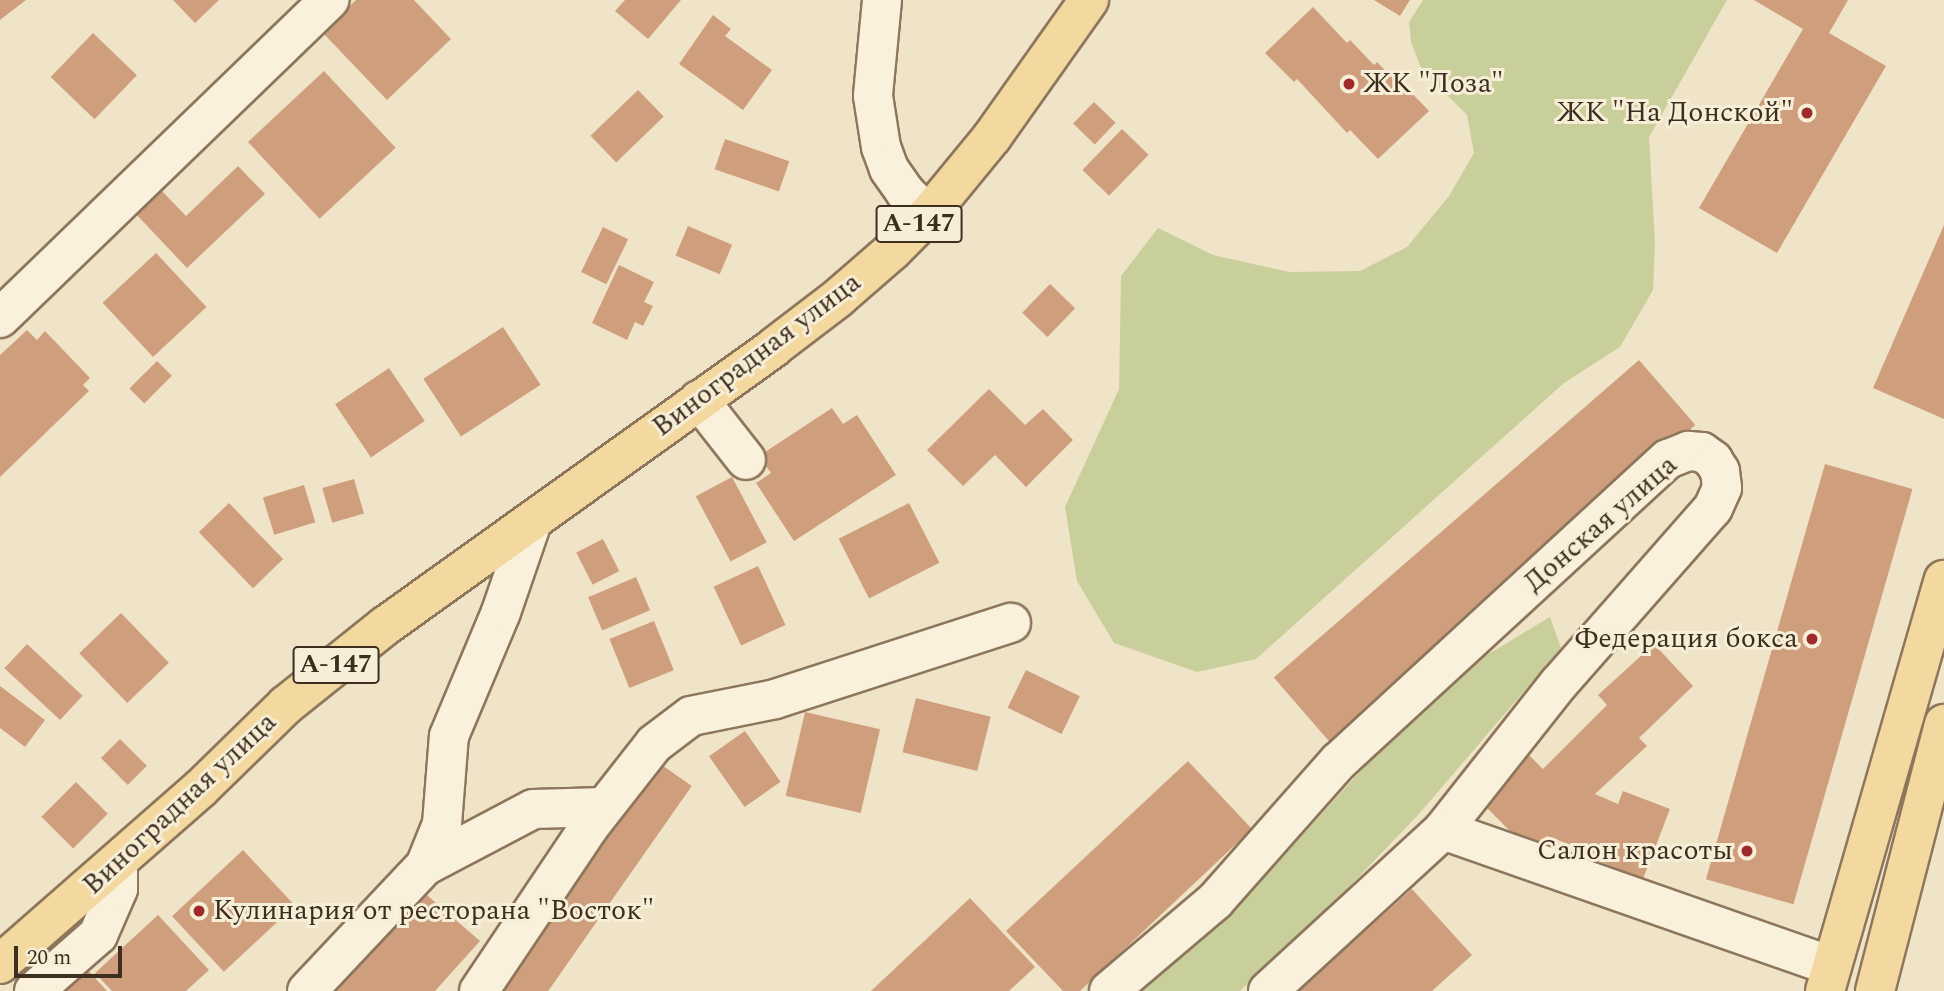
<!DOCTYPE html>
<html>
<head>
<meta charset="utf-8">
<style>
	body { margin:0 }
	#map { position:relative; width:1944px; height:991px; overflow:hidden; background:#f0e4c8; font-family:Spectral,serif }
	div>[style] { position:absolute }
	.green>* { inset:0; background:#c9cf9b }
	.building>* { inset:0; background:#cf9f7d; transform-origin:0 0 }
	.roads { filter:drop-shadow(2px 0 #8d765c) drop-shadow(-2px 0 #8d765c) drop-shadow(0 2px #8d765c) drop-shadow(0 -2px #8d765c) }
	.minor>* { height:38px; margin:-19px; padding:0 19px; transform-origin:19px; border-radius:19px; background:#faf1dc }
	.major>* { height:38px; margin:-19px; padding:0 19px; transform-origin:19px; border-radius:19px; background:#f3d9a0 }
	.dots>* { width:19px; height:19px; translate:-50% -50%; box-sizing:border-box; border:4px solid #f7eed8; border-radius:50% }
	span { translate:-50% -50%; white-space:nowrap; text-align:center; line-height:1.15; -webkit-text-stroke:6px #f7eed8; paint-order:stroke }
	.shield-label span { padding:2px 5px; background:#f7eed8; border:2px solid; border-radius:5px; -webkit-text-stroke-width:0 }
	.shield-label { font-size:26px; color:#3d2e20; font-weight:700 }
	.poi-label { font-size:28px; color:#3d2e20 }
	.left { translate:0 -50%; text-align:left }
	.right { translate:-100% -50%; text-align:right }
	.street-label { font-size:28px; color:#3d2e20 }
	.scale { position:absolute; left:14px; top:946px; width:108px; height:32px; box-sizing:border-box; border:4px solid #3d2e20; border-top:0; padding-left:9px; font-size:21px; line-height:24px; white-space:nowrap; color:#3d2e20; -webkit-text-stroke:5px #f7eed8; paint-order:stroke }
</style>
</head>
<body>
<div id="map">
	<div class="green">
		<i style="clip-path:polygon(1423px 0,1727px 0,1649px 137px,1655px 244px,1653px 290px,1620px 347px,1564px 383px,1256px 659px,1197px 672px,1114px 643px,1077px 581px,1065px 507px,1119px 389px,1121px 276px,1158px 228px,1213px 255px,1289px 272px,1360px 271px,1407px 247px,1449px 196px,1474px 153px,1467px 115px,1422px 70px,1411px 42px,1409px 22px)"></i>
		<i style="clip-path:polygon(1550px 617px,1561px 648px,1419px 814px,1300px 938px,1240px 991px,1136px 991px,1261px 881px,1366px 765px,1485px 656px)"></i>
	</div>
	<div class="building">
		<i style="clip-path:polygon(0 0,26px 0,0 20px)"></i>
		<i style="clip-path:polygon(173px 0,219px 0,195px 23px)"></i>
		<i style="clip-path:polygon(356px 0,414px 0,451px 39px,387px 100px,322px 32px)"></i>
		<i style="clip-path:polygon(625px 0,681px 0,648px 39px,615px 11px)"></i>
		<i style="clip-path:polygon(1374px 0,1410px 0,1400px 16px)"></i>
		<i style="clip-path:polygon(1754px 0,1848px 0,1829px 33px,1886px 66px,1777px 253px,1699px 208px,1803px 29px)"></i>
		<i style="clip-path:polygon(1313px 7px,1347px 43px,1350px 40px,1374px 65px,1377px 62px,1402px 88px,1405px 86px,1429px 111px,1378px 159px,1350px 130px,1347px 133px,1297px 79px,1294px 82px,1265px 53px)"></i>
		<i style="clip-path:polygon(713px 15px,731px 29px,725px 36px,772px 70px,743px 110px,679px 64px)"></i>
		<i style="left:93px;top:33px;width:61px;height:61px;rotate:44deg"></i>
		<i style="left:324px;top:71px;width:105px;height:104px;rotate:47deg"></i>
		<i style="left:638px;top:90px;width:37px;height:66px;rotate:46deg"></i>
		<i style="left:1094px;top:102px;width:30px;height:30px;rotate:44deg"></i>
		<i style="left:1122px;top:129px;width:37px;height:57px;rotate:44deg"></i>
		<i style="left:725px;top:139px;width:68px;height:32px;rotate:19deg"></i>
		<i style="clip-path:polygon(238px 166px,265px 194px,187px 268px,135px 213px,160px 189px,186px 216px)"></i>
		<i style="clip-path:polygon(1944px 225px,1944px 419px,1873px 388px)"></i>
		<i style="left:688px;top:226px;width:48px;height:32px;rotate:23deg"></i>
		<i style="left:603px;top:227px;width:28px;height:50px;rotate:26deg"></i>
		<i style="left:156px;top:253px;width:74px;height:73px;rotate:47deg"></i>
		<i style="clip-path:polygon(619px 265px,654px 282px,644px 302px,653px 306px,643px 326px,635px 322px,627px 340px,592px 323px)"></i>
		<i style="left:1050px;top:284px;width:35px;height:40px;rotate:44deg"></i>
		<i style="left:503px;top:327px;width:69px;height:95px;rotate:57deg"></i>
		<i style="clip-path:polygon(27px 330px,37px 340px,45px 331px,90px 378px,83px 385px,89px 391px,0 477px,0 355px)"></i>
		<i style="left:1639px;top:360px;width:86px;height:484px;rotate:49deg"></i>
		<i style="left:157px;top:361px;width:21px;height:39px;rotate:45deg"></i>
		<i style="left:389px;top:368px;width:64px;height:65px;rotate:56deg"></i>
		<i style="clip-path:polygon(989px 389px,1025px 425px,1043px 409px,1073px 440px,1026px 487px,995px 455px,963px 486px,927px 450px)"></i>
		<i style="clip-path:polygon(832px 408px,843px 424px,857px 415px,896px 475px,794px 541px,756px 483px,771px 473px,759px 456px)"></i>
		<i style="left:1825px;top:464px;width:91px;height:432px;rotate:16deg"></i>
		<i style="left:732px;top:477px;width:74px;height:41px;rotate:62deg"></i>
		<i style="left:354px;top:479px;width:36px;height:33px;rotate:74deg"></i>
		<i style="left:304px;top:485px;width:39px;height:43px;rotate:73deg"></i>
		<i style="left:229px;top:503px;width:78px;height:42px;rotate:46deg"></i>
		<i style="left:909px;top:503px;width:67px;height:79px;rotate:63deg"></i>
		<i style="left:603px;top:539px;width:36px;height:30px;rotate:63deg"></i>
		<i style="left:758px;top:566px;width:65px;height:49px;rotate:65deg"></i>
		<i style="left:636px;top:577px;width:36px;height:52px;rotate:67deg"></i>
		<i style="left:121px;top:613px;width:69px;height:58px;rotate:46deg"></i>
		<i style="left:654px;top:621px;width:53px;height:48px;rotate:68deg"></i>
		<i style="left:27px;top:644px;width:76px;height:33px;rotate:43deg"></i>
		<i style="clip-path:polygon(1654px 644px,1693px 686px,1639px 738px,1647px 746px,1595px 794px,1618px 804px,1623px 791px,1670px 809px,1643px 879px,1596px 860px,1598px 855px,1547px 836px,1531px 852px,1480px 801px,1528px 754px,1543px 769px,1607px 705px,1598px 695px)"></i>
		<i style="left:1026px;top:670px;width:60px;height:42px;rotate:26deg"></i>
		<i style="clip-path:polygon(0 686px,45px 720px,25px 747px,0 728px)"></i>
		<i style="left:916px;top:698px;width:77px;height:56px;rotate:14deg"></i>
		<i style="left:805px;top:712px;width:77px;height:86px;rotate:13deg"></i>
		<i style="left:745px;top:731px;width:62px;height:44px;rotate:55deg"></i>
		<i style="left:120px;top:739px;width:38px;height:27px;rotate:45deg"></i>
		<i style="clip-path:polygon(1188px 761px,1252px 829px,1080px 991px,1063px 991px,1006px 931px)"></i>
		<i style="left:659px;top:763px;width:40px;height:278px;rotate:35deg"></i>
		<i style="left:76px;top:782px;width:45px;height:49px;rotate:45deg"></i>
		<i style="left:243px;top:850px;width:76px;height:97px;rotate:47deg"></i>
		<i style="clip-path:polygon(1412px 889px,1472px 955px,1432px 991px,1298px 991px)"></i>
		<i style="clip-path:polygon(421px 890px,480px 941px,435px 991px,330px 991px)"></i>
		<i style="clip-path:polygon(970px 898px,1035px 967px,1009px 991px,871px 991px)"></i>
		<i style="clip-path:polygon(158px 915px,209px 970px,186px 991px,112px 991px,95px 973px)"></i>
		<i style="clip-path:polygon(84px 966px,107px 991px,57px 991px)"></i>
	</div>
	<div class="roads">
		<div class="minor">
			<i style="left:882px;top:0;width:96px;rotate:95.4deg"></i>
			<i style="left:873px;top:96px;width:52px;rotate:81.1deg"></i>
			<i style="left:881px;top:147px;width:23px;rotate:70deg"></i>
			<i style="left:889px;top:169px;width:28px;rotate:55deg"></i>
			<i style="left:905px;top:192px;width:33px;rotate:45deg"></i>
			<i style="left:0;top:318px;width:458px;rotate:-44deg"></i>
			<i style="left:699px;top:400px;width:76px;rotate:51.9deg"></i>
			<i style="left:425px;top:866px;width:122px;rotate:-27.8deg"></i>
			<i style="left:533px;top:809px;width:71px;rotate:-1.6deg"></i>
			<i style="left:34px;top:991px;width:85px;rotate:-41.2deg"></i>
			<i style="left:98px;top:935px;width:50px;rotate:-66.5deg"></i>
			<i style="left:118px;top:889px;width:26px;rotate:-90deg"></i>
			<i style="left:307px;top:991px;width:172px;rotate:-46.7deg"></i>
			<i style="left:425px;top:866px;width:45px;rotate:-68deg"></i>
			<i style="left:442px;top:824px;width:88px;rotate:-85.5deg"></i>
			<i style="left:449px;top:736px;width:134px;rotate:-67.2deg"></i>
			<i style="left:501px;top:612px;width:95px;rotate:-71deg"></i>
			<i style="left:479px;top:991px;width:197px;rotate:-56.1deg"></i>
			<i style="left:589px;top:827px;width:105px;rotate:-51.9deg"></i>
			<i style="left:654px;top:744px;width:46px;rotate:-37.1deg"></i>
			<i style="left:691px;top:716px;width:86px;rotate:-11.4deg"></i>
			<i style="left:775px;top:699px;width:248px;rotate:-17.9deg"></i>
			<i style="left:1109px;top:991px;width:139px;rotate:-40.3deg"></i>
			<i style="left:1215px;top:901px;width:186px;rotate:-48.5deg"></i>
			<i style="left:1338px;top:762px;width:448px;rotate:-42.6deg"></i>
			<i style="left:1668px;top:459px;width:22px;rotate:-22deg"></i>
			<i style="left:1688px;top:451px;width:14px;rotate:4deg"></i>
			<i style="left:1702px;top:452px;width:14px;rotate:36deg"></i>
			<i style="left:1713px;top:460px;width:13px;rotate:58deg"></i>
			<i style="left:1720px;top:471px;width:17px;rotate:83deg"></i>
			<i style="left:1722px;top:488px;width:22px;rotate:114deg"></i>
			<i style="left:1713px;top:508px;width:233px;rotate:131.3deg"></i>
			<i style="left:1559px;top:683px;width:187px;rotate:128.3deg"></i>
			<i style="left:1443px;top:830px;width:412px;rotate:19.3deg"></i>
			<i style="left:1268px;top:991px;width:238px;rotate:-42.6deg"></i>
		</div>
		<div class="major">
			<i style="left:0;top:964px;width:267px;rotate:-41.2deg"></i>
			<i style="left:201px;top:788px;width:119px;rotate:-44.3deg"></i>
			<i style="left:286px;top:705px;width:127px;rotate:-38.6deg"></i>
			<i style="left:385px;top:626px;width:479px;rotate:-35.6deg"></i>
			<i style="left:774px;top:347px;width:81px;rotate:-37.4deg"></i>
			<i style="left:838px;top:298px;width:72px;rotate:-41deg"></i>
			<i style="left:892px;top:251px;width:51px;rotate:-45deg"></i>
			<i style="left:928px;top:215px;width:101px;rotate:-50.6deg"></i>
			<i style="left:992px;top:137px;width:168px;rotate:-54.7deg"></i>
			<i style="left:1825px;top:991px;width:428px;rotate:-73.9deg"></i>
			<i style="left:1875px;top:991px;width:276px;rotate:-75.5deg"></i>
		</div>
	</div>
	<div class="dots">
		<i style="left:1349px;top:84px;background:#9e2a2b"></i>
		<i style="left:1807px;top:113px;background:#9e2a2b"></i>
		<i style="left:1812px;top:639px;background:#9e2a2b"></i>
		<i style="left:1747px;top:851px;background:#9e2a2b"></i>
		<i style="left:199px;top:911px;background:#9e2a2b"></i>
	</div>
	<div class="shield-label">
		<span style="left:919px;top:224px">А-147</span>
		<span style="left:336px;top:665px">А-147</span>
	</div>
	<div class="poi-label">
		<span class="left" style="left:1363px;top:84px">ЖК "Лоза"</span>
		<span class="right" style="left:1793px;top:113px">ЖК "На Донской"</span>
		<span class="right" style="left:1798px;top:639px">Федерация бокса</span>
		<span class="right" style="left:1733px;top:851px">Салон красоты</span>
		<span class="left" style="left:213px;top:911px">Кулинария от ресторана "Восток"</span>
	</div>
	<div class="street-label">
		<span style="left:757px;top:355px;rotate:-37deg">Виноградная улица</span>
		<span style="left:1601px;top:524px;rotate:-41deg">Донская улица</span>
		<span style="left:180px;top:804px;rotate:-43deg">Виноградная улица</span>
	</div>
	<div class="scale">20 m</div>
</div>
</body>
</html>
